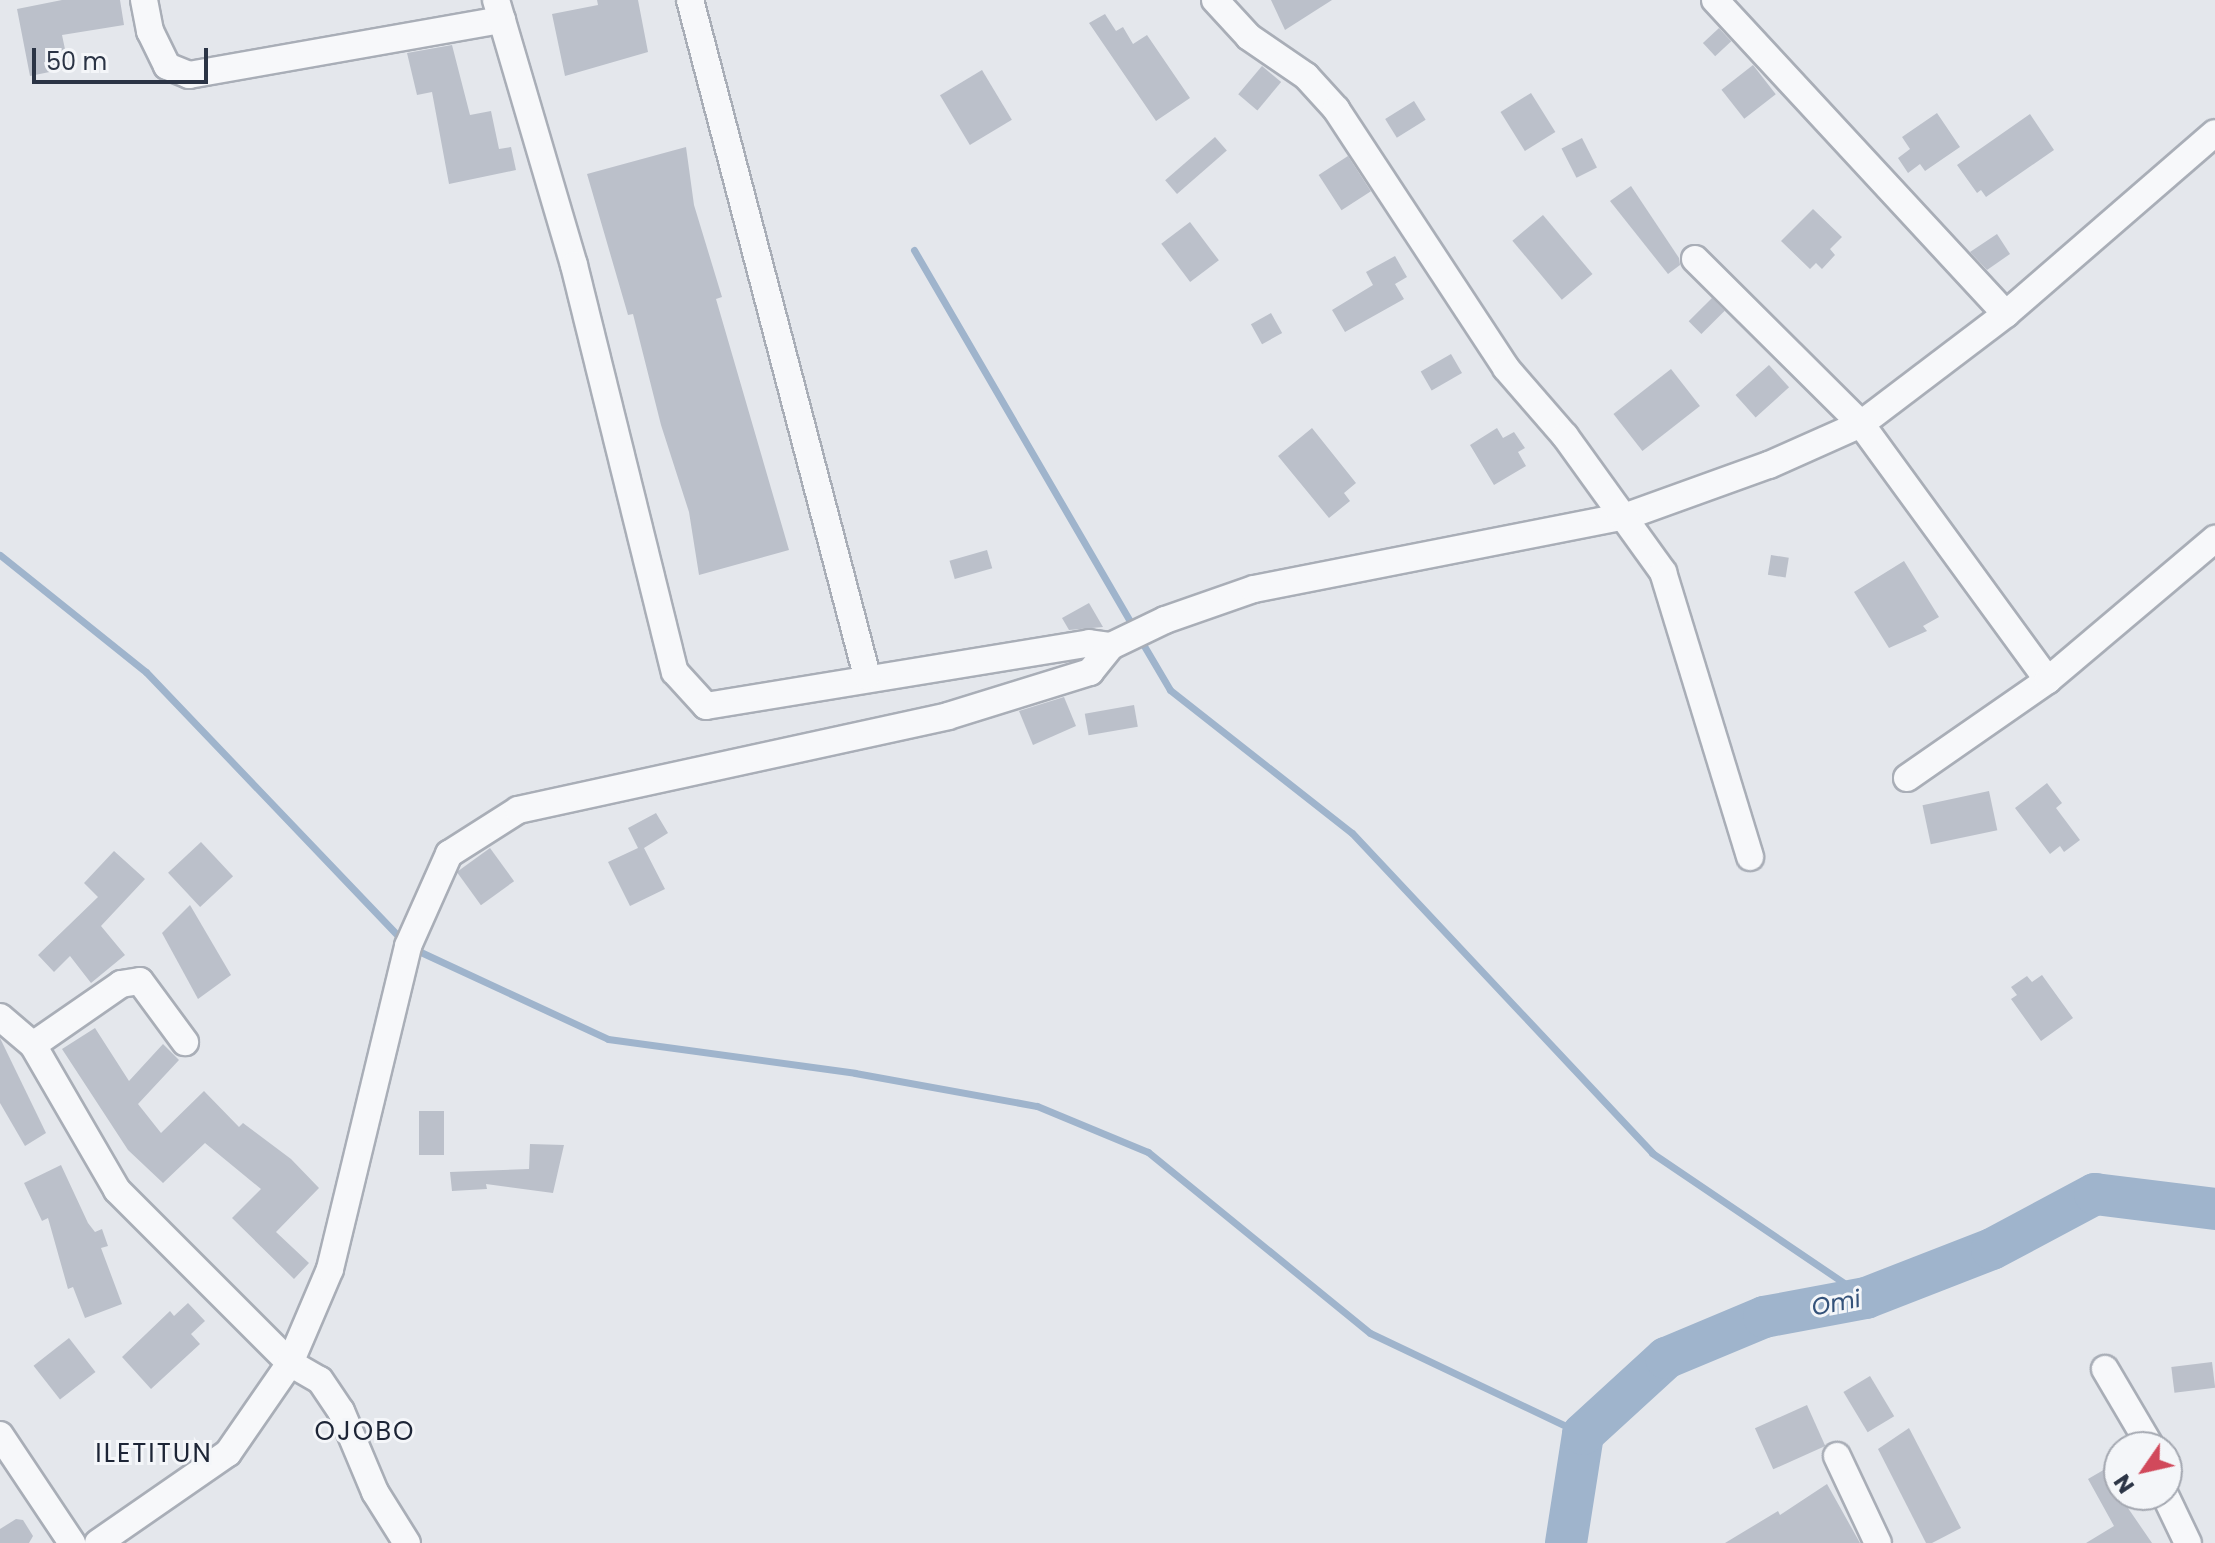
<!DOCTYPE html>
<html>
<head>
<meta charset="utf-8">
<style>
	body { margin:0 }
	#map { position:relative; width:2215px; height:1543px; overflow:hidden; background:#e4e7ec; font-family:Poppins,sans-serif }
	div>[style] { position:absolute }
	.stream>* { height:7px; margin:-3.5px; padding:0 3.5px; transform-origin:3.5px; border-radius:3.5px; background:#9fb4cc }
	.river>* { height:42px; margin:-21px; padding:0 21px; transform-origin:21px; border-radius:21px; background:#9fb4cc }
	.building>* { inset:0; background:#bbc0ca; transform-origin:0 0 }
	.roads { filter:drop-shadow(2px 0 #a9aeb7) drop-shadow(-2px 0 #a9aeb7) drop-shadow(0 2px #a9aeb7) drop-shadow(0 -2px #a9aeb7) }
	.minor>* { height:26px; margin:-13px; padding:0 13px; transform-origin:13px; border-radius:13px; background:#f7f8fa }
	span { translate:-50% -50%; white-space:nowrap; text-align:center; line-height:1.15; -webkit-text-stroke:6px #f4f6f9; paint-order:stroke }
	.water-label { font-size:24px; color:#34527a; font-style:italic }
	.quarter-label { font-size:26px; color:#1d2536; letter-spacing:2px }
	.north { position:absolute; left:2103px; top:1431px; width:80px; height:80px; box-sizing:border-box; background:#f4f6f9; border:2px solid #a4a8b1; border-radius:50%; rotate:236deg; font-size:22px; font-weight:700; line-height:32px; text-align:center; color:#2b3445 }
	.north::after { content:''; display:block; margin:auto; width:28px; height:36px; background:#d1495b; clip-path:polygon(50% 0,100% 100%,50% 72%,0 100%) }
	.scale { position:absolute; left:32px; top:48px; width:176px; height:36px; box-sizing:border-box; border:4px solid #2b3445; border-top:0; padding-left:10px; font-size:24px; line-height:28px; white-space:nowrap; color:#2b3445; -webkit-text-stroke:6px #f4f6f9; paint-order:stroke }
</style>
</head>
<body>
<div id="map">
	<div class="stream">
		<i style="left:914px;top:250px;width:437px;rotate:59.8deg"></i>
		<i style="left:0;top:555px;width:187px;rotate:38.7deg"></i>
		<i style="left:146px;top:672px;width:371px;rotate:46.3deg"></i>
		<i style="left:1140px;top:639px;width:59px;rotate:59.5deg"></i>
		<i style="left:1170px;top:690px;width:231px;rotate:38.2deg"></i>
		<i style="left:1352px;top:833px;width:439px;rotate:46.8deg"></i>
		<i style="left:1652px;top:1153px;width:258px;rotate:34.1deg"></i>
		<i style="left:412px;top:948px;width:216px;rotate:24.9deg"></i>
		<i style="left:608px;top:1039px;width:249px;rotate:7.8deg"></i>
		<i style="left:855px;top:1073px;width:185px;rotate:10.3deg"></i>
		<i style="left:1037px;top:1106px;width:120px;rotate:22.5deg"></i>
		<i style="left:1148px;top:1152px;width:286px;rotate:39.2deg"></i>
		<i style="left:1370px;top:1333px;width:236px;rotate:25.4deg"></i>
	</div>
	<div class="river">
		<i style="left:1566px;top:1543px;width:110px;rotate:-81.1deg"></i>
		<i style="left:1583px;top:1434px;width:113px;rotate:-42.5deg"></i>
		<i style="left:1666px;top:1358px;width:106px;rotate:-22.7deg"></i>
		<i style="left:1764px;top:1317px;width:104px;rotate:-10.6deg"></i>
		<i style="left:1866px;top:1298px;width:135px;rotate:-21.3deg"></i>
		<i style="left:1992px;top:1249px;width:117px;rotate:-28.1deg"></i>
		<i style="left:2095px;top:1194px;width:121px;rotate:7.1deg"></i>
	</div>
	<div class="building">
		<i style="clip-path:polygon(62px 0,120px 0,124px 25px,62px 35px,69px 68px,30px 76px,17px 9px)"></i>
		<i style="clip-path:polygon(597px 0,638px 0,648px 52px,565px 76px,552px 14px,598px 5px)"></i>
		<i style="clip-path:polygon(1271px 0,1332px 0,1285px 30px)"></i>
		<i style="clip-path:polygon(1105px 14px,1116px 31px,1123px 27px,1133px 44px,1147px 35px,1190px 98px,1156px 121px,1089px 23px)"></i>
		<i style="left:1719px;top:28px;width:18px;height:22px;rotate:47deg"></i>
		<i style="clip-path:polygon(452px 45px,470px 115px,491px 111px,499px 149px,511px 147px,516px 170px,449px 184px,432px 92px,417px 95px,407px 53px)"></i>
		<i style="left:1753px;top:65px;width:37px;height:40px;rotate:52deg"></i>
		<i style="left:1262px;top:66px;width:25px;height:37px;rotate:40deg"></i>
		<i style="left:982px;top:70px;width:58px;height:49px;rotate:59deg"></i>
		<i style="left:1531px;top:93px;width:46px;height:36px;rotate:58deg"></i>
		<i style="left:1414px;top:101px;width:22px;height:34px;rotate:58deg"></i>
		<i style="clip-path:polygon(1937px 113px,1960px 147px,1925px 171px,1920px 164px,1908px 173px,1898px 158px,1910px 149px,1902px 137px)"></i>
		<i style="clip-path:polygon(2030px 114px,2054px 150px,1986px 197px,1981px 190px,1977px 193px,1957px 165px)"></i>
		<i style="left:1215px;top:137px;width:18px;height:66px;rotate:49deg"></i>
		<i style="left:1582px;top:138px;width:33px;height:23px;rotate:63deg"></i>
		<i style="clip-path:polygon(686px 147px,694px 205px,722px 297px,716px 299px,789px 550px,699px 575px,689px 512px,661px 425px,633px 314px,628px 315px,587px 174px)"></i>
		<i style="left:1348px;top:156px;width:42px;height:35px;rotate:57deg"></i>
		<i style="clip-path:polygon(1631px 186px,1679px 258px,1680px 265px,1668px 274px,1610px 201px)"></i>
		<i style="clip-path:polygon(1813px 209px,1842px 237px,1830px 249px,1835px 255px,1822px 269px,1816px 263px,1810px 269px,1781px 241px)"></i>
		<i style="left:1543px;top:215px;width:77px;height:40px;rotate:50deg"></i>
		<i style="left:1190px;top:222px;width:48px;height:36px;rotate:53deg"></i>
		<i style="clip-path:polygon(1997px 234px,2010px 254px,1987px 270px,1970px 252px)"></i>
		<i style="clip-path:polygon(1395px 256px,1407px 277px,1395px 284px,1404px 299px,1345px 332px,1332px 310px,1373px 285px,1366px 272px)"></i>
		<i style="left:1712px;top:298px;width:18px;height:33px;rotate:45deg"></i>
		<i style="left:1271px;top:313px;width:23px;height:23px;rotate:61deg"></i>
		<i style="left:1451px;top:354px;width:22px;height:35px;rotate:60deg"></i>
		<i style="left:1769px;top:365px;width:30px;height:45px;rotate:48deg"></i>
		<i style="left:1671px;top:369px;width:47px;height:73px;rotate:52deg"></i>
		<i style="clip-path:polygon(1312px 428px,1356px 483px,1344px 493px,1350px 501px,1329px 518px,1278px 456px)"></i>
		<i style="clip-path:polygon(1497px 428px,1503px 438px,1514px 432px,1525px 448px,1518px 452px,1526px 466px,1494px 485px,1470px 445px)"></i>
		<i style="left:987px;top:550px;width:19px;height:39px;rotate:74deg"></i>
		<i style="left:1771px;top:555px;width:18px;height:20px;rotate:9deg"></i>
		<i style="clip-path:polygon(1904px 561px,1939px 617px,1923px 626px,1927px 631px,1889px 648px,1854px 592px)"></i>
		<i style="clip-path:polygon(1089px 603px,1103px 627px,1069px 630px,1062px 618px)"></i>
		<i style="clip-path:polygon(1064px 697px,1076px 726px,1033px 745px,1019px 711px)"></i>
		<i style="left:1134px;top:705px;width:22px;height:50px;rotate:80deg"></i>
		<i style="clip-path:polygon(2047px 783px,2062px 803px,2056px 808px,2080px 840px,2064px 852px,2060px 846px,2050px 854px,2015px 808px)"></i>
		<i style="left:1989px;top:791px;width:40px;height:68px;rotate:78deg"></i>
		<i style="clip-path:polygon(656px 813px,668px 833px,644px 848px,665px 889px,630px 906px,608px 862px,638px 848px,628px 828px)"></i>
		<i style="left:201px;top:842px;width:47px;height:45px;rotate:47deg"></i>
		<i style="left:490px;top:848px;width:41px;height:41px;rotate:54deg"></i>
		<i style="clip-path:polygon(114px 851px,145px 879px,101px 926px,125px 955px,91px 983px,70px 956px,54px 972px,38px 955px,98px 897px,84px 883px)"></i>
		<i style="clip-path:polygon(190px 905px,231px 975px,198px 999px,162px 933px)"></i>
		<i style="clip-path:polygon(2042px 975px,2073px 1018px,2041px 1041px,2011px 999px,2017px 995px,2011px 987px,2027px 976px,2032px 982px)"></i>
		<i style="clip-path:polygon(95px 1028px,129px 1081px,163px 1044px,179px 1060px,138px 1104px,161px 1133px,204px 1091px,239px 1127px,243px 1123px,291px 1159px,319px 1188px,276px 1232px,309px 1263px,294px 1279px,232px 1218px,261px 1189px,205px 1143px,163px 1183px,128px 1150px,62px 1049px)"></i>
		<i style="clip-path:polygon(0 1038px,46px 1133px,25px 1146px,0 1103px)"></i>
		<i style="left:419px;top:1111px;width:25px;height:44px"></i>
		<i style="clip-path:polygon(530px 1144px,564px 1145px,553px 1193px,486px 1184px,487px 1189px,452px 1191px,450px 1172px,529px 1169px)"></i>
		<i style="clip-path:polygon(61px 1165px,88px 1223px,95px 1232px,102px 1229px,108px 1246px,101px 1248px,122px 1304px,85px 1318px,73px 1287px,68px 1289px,48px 1218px,42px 1221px,24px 1183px)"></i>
		<i style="clip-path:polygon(188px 1303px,205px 1321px,191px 1334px,200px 1344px,151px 1389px,122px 1357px,170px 1311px,174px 1316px)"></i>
		<i style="left:69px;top:1338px;width:43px;height:45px;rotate:52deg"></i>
		<i style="left:2212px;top:1362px;width:26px;height:41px;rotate:83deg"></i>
		<i style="left:1870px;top:1376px;width:47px;height:31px;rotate:59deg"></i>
		<i style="left:1807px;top:1405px;width:45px;height:57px;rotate:66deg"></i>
		<i style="clip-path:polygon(1909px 1428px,1961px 1528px,1932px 1543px,1926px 1543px,1878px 1449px)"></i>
		<i style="clip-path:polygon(2119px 1461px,2119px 1495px,2152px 1543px,2086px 1543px,2114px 1526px,2088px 1479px)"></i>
		<i style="clip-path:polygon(1827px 1484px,1860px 1543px,1725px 1543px,1778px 1511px,1780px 1515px)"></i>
		<i style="clip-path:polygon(16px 1519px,23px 1520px,33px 1536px,29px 1543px,0 1543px,0 1529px)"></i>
	</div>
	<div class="roads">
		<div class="minor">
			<i style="left:144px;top:0;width:32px;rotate:79deg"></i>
			<i style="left:150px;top:31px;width:39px;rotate:64deg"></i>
			<i style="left:167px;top:66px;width:24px;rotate:22deg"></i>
			<i style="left:189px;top:75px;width:318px;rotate:-10deg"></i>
			<i style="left:496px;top:0;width:276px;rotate:73.6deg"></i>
			<i style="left:574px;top:265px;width:419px;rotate:76.1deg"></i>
			<i style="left:675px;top:672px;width:46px;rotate:47.6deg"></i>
			<i style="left:706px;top:706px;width:388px;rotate:-9.3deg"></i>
			<i style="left:1089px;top:643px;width:22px;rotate:8deg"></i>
			<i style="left:1111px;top:646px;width:60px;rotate:-25.7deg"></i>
			<i style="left:1165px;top:620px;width:94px;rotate:-19.2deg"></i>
			<i style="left:1254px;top:589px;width:380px;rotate:-11.1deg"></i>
			<i style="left:1627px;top:516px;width:151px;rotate:-19.8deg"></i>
			<i style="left:1769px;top:465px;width:101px;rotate:-24deg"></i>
			<i style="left:1861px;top:424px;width:182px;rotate:-37.2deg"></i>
			<i style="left:2006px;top:314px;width:276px;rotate:-40.9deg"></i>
			<i style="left:690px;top:0;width:699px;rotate:75.33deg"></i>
			<i style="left:1215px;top:0;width:50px;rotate:47.4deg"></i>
			<i style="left:1249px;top:37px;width:69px;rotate:34.4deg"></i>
			<i style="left:1306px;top:76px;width:45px;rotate:47.7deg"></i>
			<i style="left:1336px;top:109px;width:310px;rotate:56.7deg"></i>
			<i style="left:1506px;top:368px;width:90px;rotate:49.1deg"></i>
			<i style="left:1565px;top:436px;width:168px;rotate:54.2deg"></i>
			<i style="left:1663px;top:572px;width:298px;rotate:73deg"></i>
			<i style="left:1715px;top:0;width:428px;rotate:47.2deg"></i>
			<i style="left:1695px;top:259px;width:234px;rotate:44.8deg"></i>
			<i style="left:1861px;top:424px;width:317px;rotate:53.9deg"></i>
			<i style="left:1907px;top:778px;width:172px;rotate:-34.8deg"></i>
			<i style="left:2048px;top:680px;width:219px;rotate:-40.2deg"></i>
			<i style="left:0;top:1017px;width:43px;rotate:40.3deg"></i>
			<i style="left:33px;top:1045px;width:168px;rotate:59.9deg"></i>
			<i style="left:117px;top:1190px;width:245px;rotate:45deg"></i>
			<i style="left:290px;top:1363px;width:34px;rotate:30deg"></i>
			<i style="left:320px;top:1380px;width:37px;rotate:56deg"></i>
			<i style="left:341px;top:1411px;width:88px;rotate:67.2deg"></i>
			<i style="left:375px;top:1492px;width:60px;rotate:57.9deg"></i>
			<i style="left:33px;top:1045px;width:107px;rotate:-34.7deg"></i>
			<i style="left:121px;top:984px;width:19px;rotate:-9deg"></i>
			<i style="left:140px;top:981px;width:76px;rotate:53.6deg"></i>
			<i style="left:2105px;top:1369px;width:91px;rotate:59.5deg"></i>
			<i style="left:0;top:1435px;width:130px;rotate:56.3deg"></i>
			<i style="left:1837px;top:1456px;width:96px;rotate:64.8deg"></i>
			<i style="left:2165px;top:1495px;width:53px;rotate:64.4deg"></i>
			<i style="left:98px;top:1543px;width:158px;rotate:-34.7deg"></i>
			<i style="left:228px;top:1453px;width:109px;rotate:-55.4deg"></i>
			<i style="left:290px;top:1363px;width:102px;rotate:-66.9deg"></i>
			<i style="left:330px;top:1269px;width:332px;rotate:-76.4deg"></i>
			<i style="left:408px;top:946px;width:101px;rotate:-66deg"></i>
			<i style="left:449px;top:854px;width:82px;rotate:-32.5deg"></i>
			<i style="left:518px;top:810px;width:440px;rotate:-12.3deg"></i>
			<i style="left:948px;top:716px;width:149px;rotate:-17.2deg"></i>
			<i style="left:1090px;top:672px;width:33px;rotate:-51deg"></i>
		</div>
	</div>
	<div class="water-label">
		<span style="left:1836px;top:1303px;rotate:-11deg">Omi</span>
	</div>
	<div class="quarter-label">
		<span style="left:365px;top:1432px">OJOBO</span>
		<span style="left:154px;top:1454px">ILETITUN</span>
	</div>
	<div class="north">N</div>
	<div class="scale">50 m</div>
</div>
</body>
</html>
